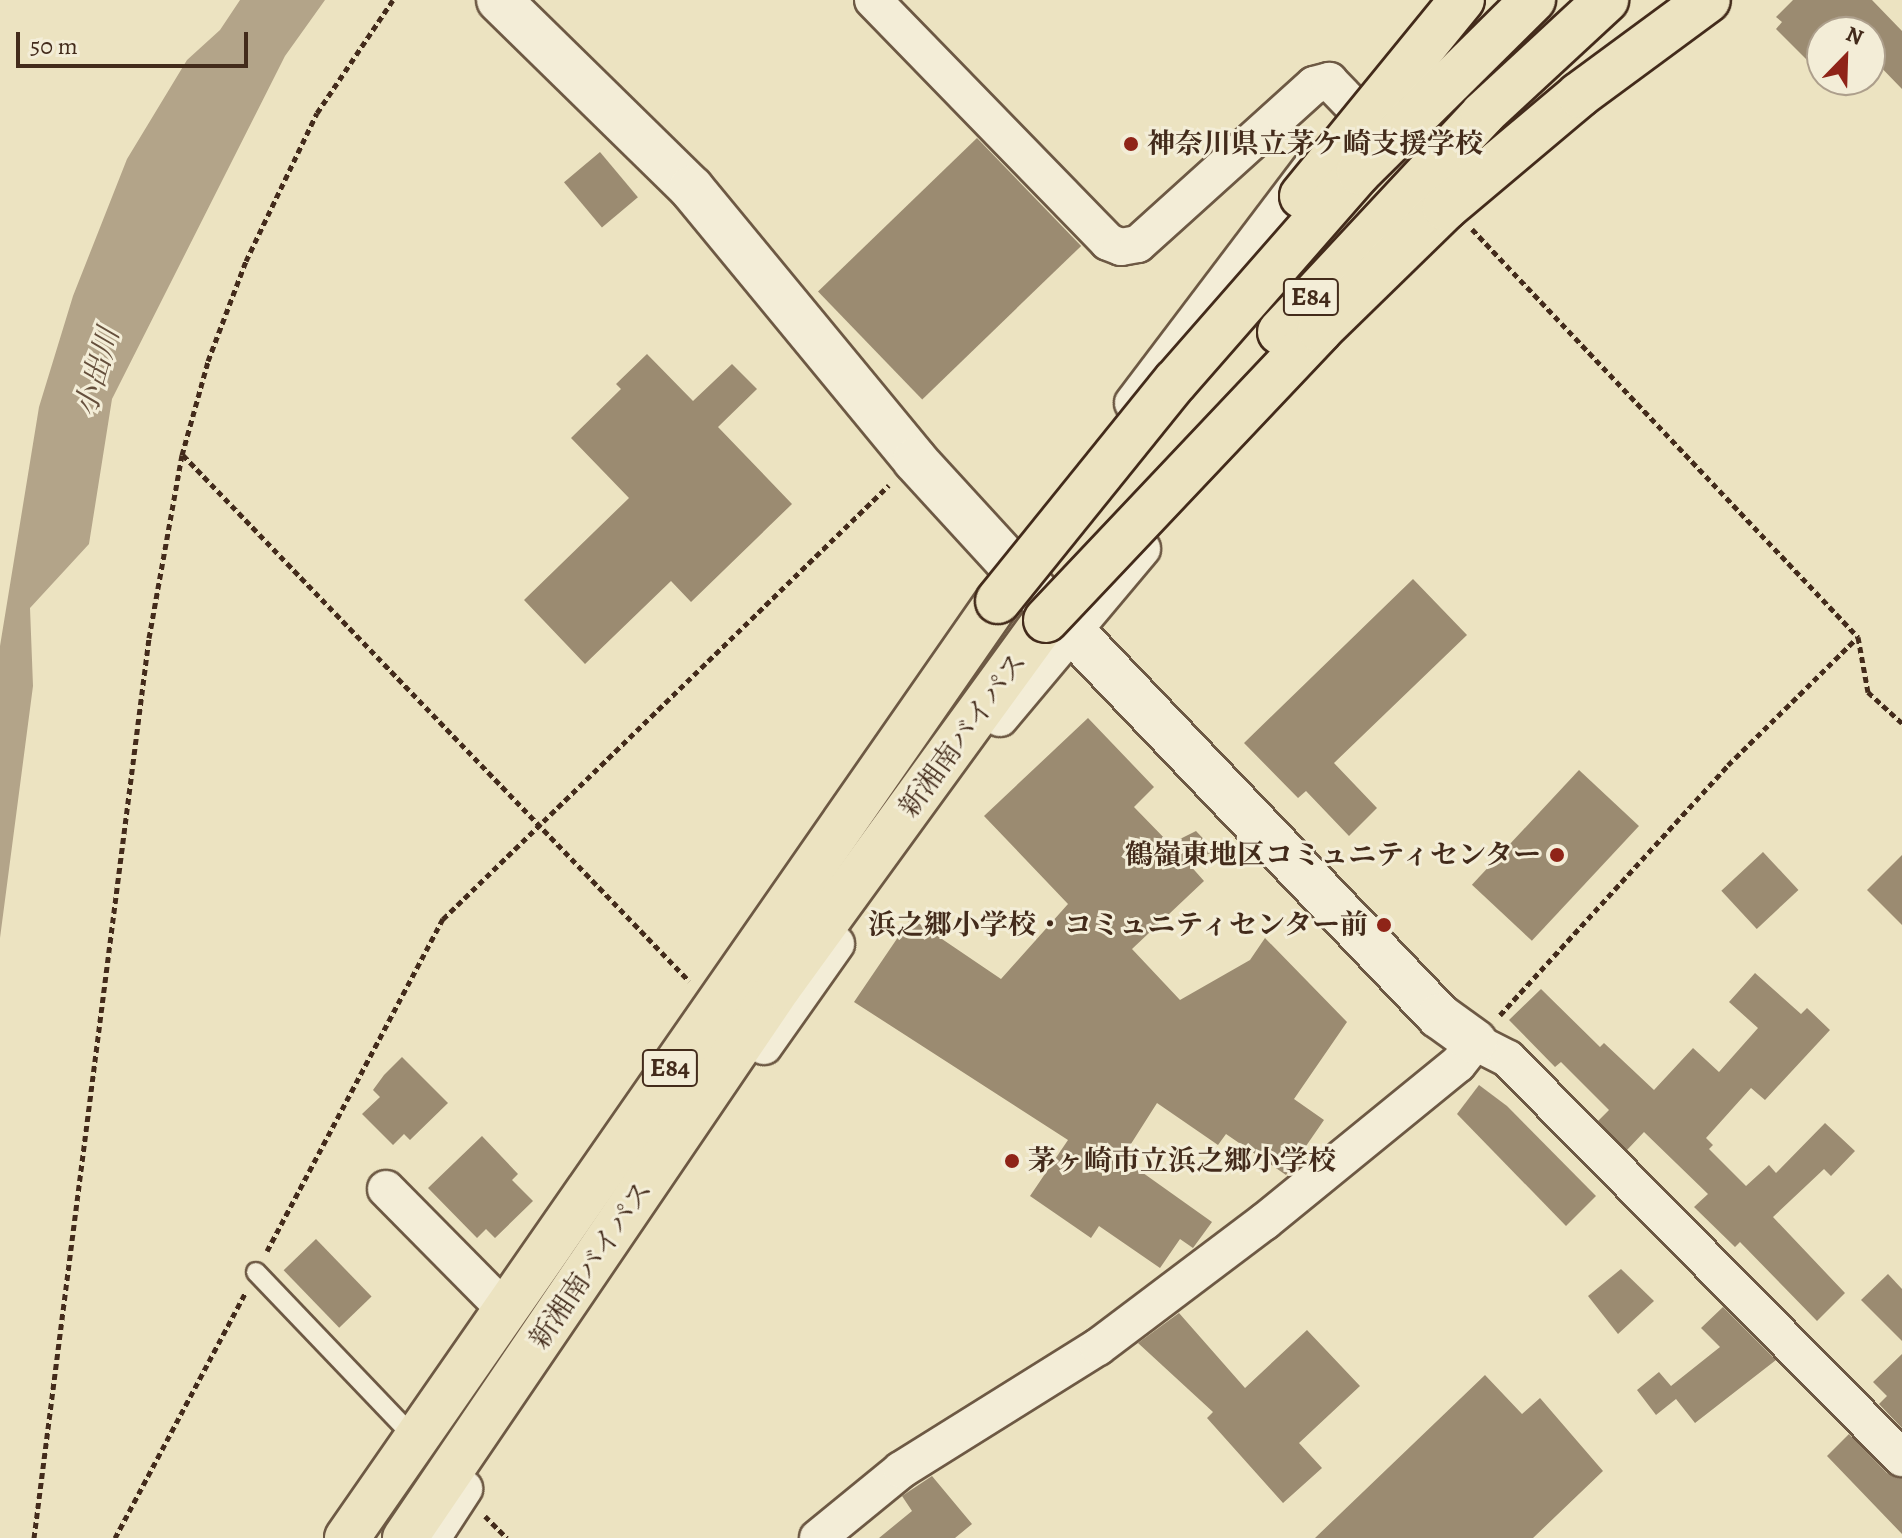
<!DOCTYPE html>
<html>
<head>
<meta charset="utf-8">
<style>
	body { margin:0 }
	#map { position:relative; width:1902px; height:1538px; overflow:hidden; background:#ece3c1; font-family:Alegreya,"Noto Serif JP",serif }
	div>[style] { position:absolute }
	.water>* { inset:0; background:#b3a489 }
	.building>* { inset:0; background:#9b8b71; transform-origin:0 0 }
	.path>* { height:5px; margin-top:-2.5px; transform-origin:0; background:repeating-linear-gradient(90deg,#432b1b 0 6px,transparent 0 10px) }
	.roads { filter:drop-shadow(2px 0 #6d5944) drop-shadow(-2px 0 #6d5944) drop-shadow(0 2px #6d5944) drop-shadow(0 -2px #6d5944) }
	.service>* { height:18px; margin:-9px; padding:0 9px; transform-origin:9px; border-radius:9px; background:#f3edd7 }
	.minor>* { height:36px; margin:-18px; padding:0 18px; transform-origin:18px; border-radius:18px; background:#f3edd7 }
	.tertiary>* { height:44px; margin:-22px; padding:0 22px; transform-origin:22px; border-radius:22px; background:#f3edd7 }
	.motorway>* { height:44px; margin:-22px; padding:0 22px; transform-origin:22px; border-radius:22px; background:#ece3c1 }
	.bridges { filter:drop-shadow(2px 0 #432b1b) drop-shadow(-2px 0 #432b1b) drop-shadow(0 2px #432b1b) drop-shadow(0 -2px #432b1b) }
	.motorway-bridge>* { height:44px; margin:-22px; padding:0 22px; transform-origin:22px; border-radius:22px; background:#ece3c1 }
	.dots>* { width:22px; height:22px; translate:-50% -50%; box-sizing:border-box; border:4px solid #f3edd7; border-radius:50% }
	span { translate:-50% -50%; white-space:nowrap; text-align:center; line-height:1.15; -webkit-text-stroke:6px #f3edd7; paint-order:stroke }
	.shield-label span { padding:2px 6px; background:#f3edd7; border:2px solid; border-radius:6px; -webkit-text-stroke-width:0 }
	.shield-label { font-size:26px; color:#432b1b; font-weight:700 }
	.poi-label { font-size:28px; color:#432b1b; font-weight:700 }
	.left { translate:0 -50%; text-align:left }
	.right { translate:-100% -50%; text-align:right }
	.street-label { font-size:28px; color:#432b1b }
	.water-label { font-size:30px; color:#654f3c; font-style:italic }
	.north { position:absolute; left:1806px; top:16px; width:80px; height:80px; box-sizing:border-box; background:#f3edd7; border:2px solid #ad9f8c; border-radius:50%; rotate:23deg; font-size:22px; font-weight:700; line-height:32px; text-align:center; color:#432b1b }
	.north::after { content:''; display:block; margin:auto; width:28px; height:36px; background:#8f2418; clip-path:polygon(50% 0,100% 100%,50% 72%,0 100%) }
	.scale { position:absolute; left:16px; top:32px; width:232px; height:36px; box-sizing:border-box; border:4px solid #432b1b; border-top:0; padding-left:10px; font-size:24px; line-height:28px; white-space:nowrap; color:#432b1b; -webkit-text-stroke:6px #f3edd7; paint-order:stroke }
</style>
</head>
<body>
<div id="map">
	<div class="water">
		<i style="clip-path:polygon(240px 0,325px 0,285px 56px,112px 399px,89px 544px,30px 608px,33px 686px,0 938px,0 646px,39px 407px,73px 296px,127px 159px,187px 60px,220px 30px)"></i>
	</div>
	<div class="building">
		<i style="clip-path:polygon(1793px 0,1872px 0,1902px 31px,1902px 89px,1870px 56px,1870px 32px,1822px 32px,1822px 75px,1776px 29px,1782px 22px,1776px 17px)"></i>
		<i style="left:977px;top:138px;width:150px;height:221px;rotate:46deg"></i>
		<i style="left:600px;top:152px;width:59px;height:47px;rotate:50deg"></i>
		<i style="clip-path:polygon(647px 354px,693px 401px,732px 364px,757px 389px,718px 427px,792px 504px,691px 602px,671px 581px,585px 664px,524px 600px,629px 498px,571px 438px,621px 389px,616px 384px)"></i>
		<i style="clip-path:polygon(1413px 579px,1467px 635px,1334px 763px,1377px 808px,1349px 836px,1306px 791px,1298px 798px,1244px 743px)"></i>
		<i style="clip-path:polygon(1088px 718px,1154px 787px,1134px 807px,1170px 844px,1196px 831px,1215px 851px,1188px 863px,1204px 881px,1132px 949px,1180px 1000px,1250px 960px,1265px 938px,1347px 1022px,1294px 1099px,1324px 1120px,1286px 1175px,1226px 1134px,1218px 1145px,1157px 1103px,1122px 1158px,1212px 1222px,1193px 1248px,1180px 1239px,1160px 1268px,1099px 1226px,1091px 1238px,1030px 1196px,1068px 1140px,854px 1002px,911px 918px,1001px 979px,1068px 904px,984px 816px)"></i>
		<i style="left:1579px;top:770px;width:82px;height:157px;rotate:43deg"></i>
		<i style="left:1763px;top:852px;width:52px;height:57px;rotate:47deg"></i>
		<i style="clip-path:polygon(1902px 855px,1902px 925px,1867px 890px)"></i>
		<i style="clip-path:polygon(1755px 973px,1801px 1014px,1807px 1008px,1830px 1030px,1765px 1100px,1751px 1088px,1706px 1138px,1713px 1145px,1709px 1149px,1746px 1186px,1769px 1165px,1776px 1173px,1825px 1123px,1855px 1151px,1831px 1176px,1824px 1169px,1773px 1217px,1845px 1293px,1817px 1321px,1740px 1242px,1735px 1247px,1694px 1207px,1708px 1194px,1644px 1132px,1627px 1150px,1598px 1121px,1609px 1110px,1561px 1062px,1555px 1067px,1509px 1020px,1541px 989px,1600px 1047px,1604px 1043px,1654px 1090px,1693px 1048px,1719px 1072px,1758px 1028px,1729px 1002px)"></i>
		<i style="clip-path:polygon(402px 1057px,448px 1103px,410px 1140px,404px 1134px,393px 1145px,362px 1114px,380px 1097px,373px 1090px,384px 1075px)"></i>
		<i style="clip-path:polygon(1479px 1085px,1507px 1106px,1596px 1196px,1566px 1226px,1457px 1114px)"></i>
		<i style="clip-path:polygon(482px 1136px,518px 1174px,512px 1180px,533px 1201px,495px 1238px,486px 1229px,477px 1238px,428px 1188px)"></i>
		<i style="left:316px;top:1239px;width:80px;height:45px;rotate:46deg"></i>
		<i style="clip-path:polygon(1621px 1269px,1654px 1301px,1618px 1334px,1588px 1296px)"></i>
		<i style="clip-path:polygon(1888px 1274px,1902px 1289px,1902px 1341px,1861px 1300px)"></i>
		<i style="clip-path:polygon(1723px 1307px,1776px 1360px,1695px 1423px,1676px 1399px,1656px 1415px,1637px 1390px,1659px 1372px,1671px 1386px,1720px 1347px,1701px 1328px)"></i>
		<i style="clip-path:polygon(1179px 1313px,1245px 1388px,1307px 1330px,1360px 1386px,1299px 1443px,1322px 1468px,1283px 1503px,1207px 1418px,1213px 1412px,1138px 1343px)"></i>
		<i style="clip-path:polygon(1902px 1354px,1902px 1428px,1879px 1404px,1887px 1396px,1873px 1382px)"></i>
		<i style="clip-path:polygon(1485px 1375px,1522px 1414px,1540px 1398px,1603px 1471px,1533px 1538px,1315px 1538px)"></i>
		<i style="clip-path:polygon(1849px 1434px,1887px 1473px,1902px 1478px,1902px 1534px,1827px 1456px)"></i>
		<i style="clip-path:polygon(932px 1476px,972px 1524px,955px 1538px,879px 1538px,912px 1511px,902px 1496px)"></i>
	</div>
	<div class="path">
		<i style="left:1472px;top:229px;width:562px;rotate:46.59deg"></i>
		<i style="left:1858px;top:637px;width:56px;rotate:79.7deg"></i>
		<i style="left:1868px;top:692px;width:46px;rotate:42.4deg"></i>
		<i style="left:183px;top:455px;width:730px;rotate:46.11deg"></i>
		<i style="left:1500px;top:1015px;width:338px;rotate:-47.6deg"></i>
		<i style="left:1728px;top:765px;width:182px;rotate:-44.6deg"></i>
		<i style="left:267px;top:1251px;width:376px;rotate:-62.1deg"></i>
		<i style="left:443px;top:919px;width:622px;rotate:-44.22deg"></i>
		<i style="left:485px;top:1516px;width:31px;rotate:45deg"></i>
		<i style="left:34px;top:1538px;width:907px;rotate:-82.72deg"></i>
		<i style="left:149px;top:638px;width:186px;rotate:-79.8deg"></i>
		<i style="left:182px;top:455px;width:98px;rotate:-74.5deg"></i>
		<i style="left:208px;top:361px;width:107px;rotate:-69.2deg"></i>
		<i style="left:246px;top:261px;width:164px;rotate:-64.4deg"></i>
		<i style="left:317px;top:113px;width:136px;rotate:-56.1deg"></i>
		<i style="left:115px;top:1538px;width:279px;rotate:-62deg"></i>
	</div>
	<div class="roads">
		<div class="service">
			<i style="left:256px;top:1272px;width:217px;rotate:46.3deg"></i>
		</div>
		<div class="minor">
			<i style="left:873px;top:0;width:337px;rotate:45.8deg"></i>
			<i style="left:1108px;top:242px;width:14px;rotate:21deg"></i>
			<i style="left:1121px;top:247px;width:17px;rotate:-10deg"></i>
			<i style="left:1138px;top:244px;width:237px;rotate:-42.1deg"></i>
			<i style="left:1314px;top:85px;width:16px;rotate:-15deg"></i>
			<i style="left:1329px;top:81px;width:39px;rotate:46deg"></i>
			<i style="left:1133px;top:403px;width:297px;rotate:-52.9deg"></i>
			<i style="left:1000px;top:718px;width:221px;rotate:-50deg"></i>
			<i style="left:764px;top:1046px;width:125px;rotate:-54.8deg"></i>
			<i style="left:386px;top:1189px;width:153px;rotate:45.3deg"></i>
			<i style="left:432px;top:1538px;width:59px;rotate:-56.9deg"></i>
			<i style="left:818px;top:1538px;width:107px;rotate:-39.3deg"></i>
			<i style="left:901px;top:1470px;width:232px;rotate:-32deg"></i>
			<i style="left:1098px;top:1347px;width:208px;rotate:-37deg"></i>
			<i style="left:1264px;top:1222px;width:250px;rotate:-39.2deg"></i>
			<i style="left:1458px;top:1064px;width:28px;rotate:-52deg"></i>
			<i style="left:1475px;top:1042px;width:37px;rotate:27deg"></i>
			<i style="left:1508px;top:1059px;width:561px;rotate:45.36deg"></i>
		</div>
		<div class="tertiary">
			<i style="left:499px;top:0;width:269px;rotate:44.4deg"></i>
			<i style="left:691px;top:188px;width:352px;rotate:50.5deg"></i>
			<i style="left:915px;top:460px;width:229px;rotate:47.5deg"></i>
			<i style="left:1070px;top:629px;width:535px;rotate:46.36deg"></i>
			<i style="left:1439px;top:1016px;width:44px;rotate:35.8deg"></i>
		</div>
		<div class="motorway">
			<i style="left:347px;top:1538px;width:1141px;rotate:-55.21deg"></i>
			<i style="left:405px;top:1538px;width:666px;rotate:-55.83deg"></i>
			<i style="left:779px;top:987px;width:454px;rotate:-54deg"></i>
		</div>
	</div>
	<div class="bridges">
		<div class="motorway-bridge">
			<i style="left:1302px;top:196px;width:253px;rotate:-50.8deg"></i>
			<i style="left:1280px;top:332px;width:298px;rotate:-47deg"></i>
			<i style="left:1483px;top:114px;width:168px;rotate:-42.8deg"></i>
			<i style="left:998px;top:601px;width:282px;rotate:-51.1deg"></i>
			<i style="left:1175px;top:382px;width:279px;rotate:-48.8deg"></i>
			<i style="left:1359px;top:172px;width:245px;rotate:-44.7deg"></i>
			<i style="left:1046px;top:620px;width:399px;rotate:-46.6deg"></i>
			<i style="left:1320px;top:330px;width:175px;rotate:-44.3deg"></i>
			<i style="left:1445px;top:208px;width:175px;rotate:-40.1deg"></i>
			<i style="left:1579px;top:95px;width:160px;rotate:-36.4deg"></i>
		</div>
	</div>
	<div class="dots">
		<i style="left:1131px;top:144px;background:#8f2418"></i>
		<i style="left:1557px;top:855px;background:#8f2418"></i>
		<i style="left:1384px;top:925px;background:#8f2418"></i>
		<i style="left:1012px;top:1161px;background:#8f2418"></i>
	</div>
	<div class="shield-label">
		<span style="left:1311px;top:297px">E84</span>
		<span style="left:670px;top:1068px">E84</span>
	</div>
	<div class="poi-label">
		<span class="left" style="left:1147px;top:144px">神奈川県立茅ケ崎支援学校</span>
		<span class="right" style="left:1541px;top:855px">鶴嶺東地区コミュニティセンター</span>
		<span class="right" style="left:1368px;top:925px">浜之郷小学校・コミュニティセンター前</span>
		<span class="left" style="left:1028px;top:1161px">茅ヶ崎市立浜之郷小学校</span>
	</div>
	<div class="street-label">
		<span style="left:963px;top:735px;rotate:-54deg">新湘南バイパス</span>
		<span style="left:591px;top:1265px;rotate:-56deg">新湘南バイパス</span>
	</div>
	<div class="water-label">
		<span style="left:97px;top:372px;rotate:-74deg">小出川</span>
	</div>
	<div class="north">N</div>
	<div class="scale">50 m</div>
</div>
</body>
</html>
